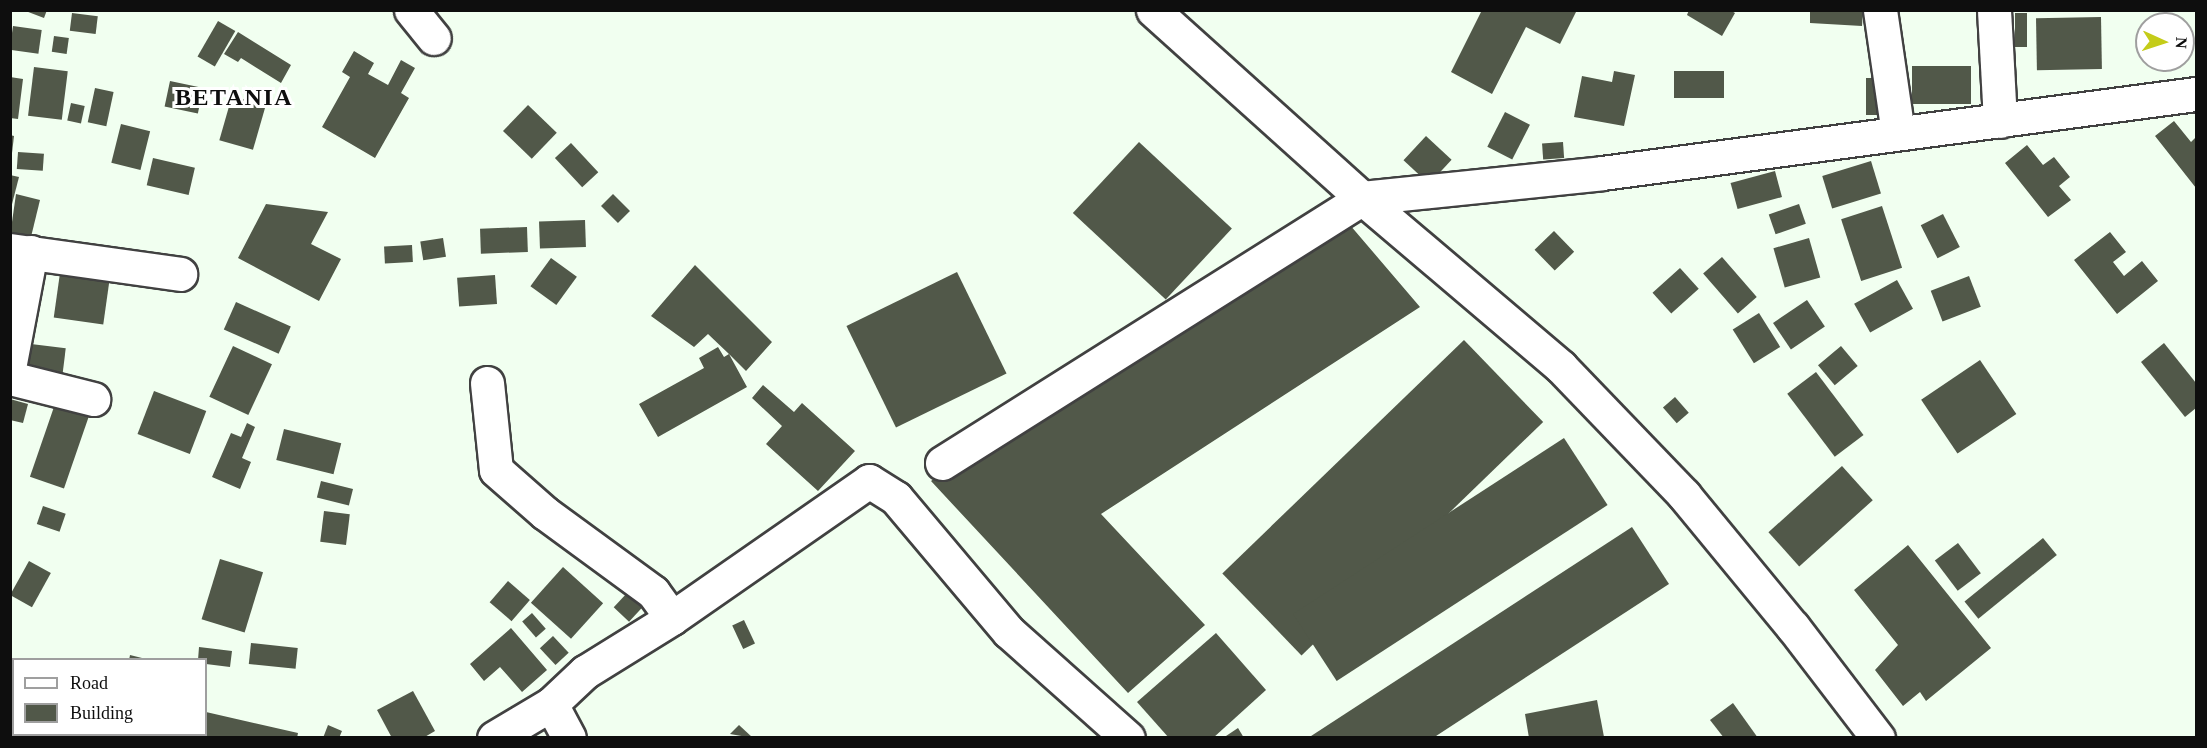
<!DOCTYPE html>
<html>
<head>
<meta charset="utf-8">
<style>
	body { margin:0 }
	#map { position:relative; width:2207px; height:748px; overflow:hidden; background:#f1fff0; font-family:"Times New Roman",serif }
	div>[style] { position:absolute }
	.building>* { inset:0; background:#515849; transform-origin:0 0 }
	.roads { filter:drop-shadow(2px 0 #414141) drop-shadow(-2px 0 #414141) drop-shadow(0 2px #414141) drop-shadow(0 -2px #414141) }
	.minor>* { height:33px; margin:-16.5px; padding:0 16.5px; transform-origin:16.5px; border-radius:16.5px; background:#fff }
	span { translate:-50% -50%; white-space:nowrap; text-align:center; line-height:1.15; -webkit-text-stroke:6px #fff; paint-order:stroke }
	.district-label { font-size:24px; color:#0e0e0e; font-weight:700; letter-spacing:1.5px }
	.frame { position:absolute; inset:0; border:12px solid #0e0e0e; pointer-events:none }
	.legend { position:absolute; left:12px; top:658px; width:195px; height:78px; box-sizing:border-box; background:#fff; border:2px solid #9f9f9f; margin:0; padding:8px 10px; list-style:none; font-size:18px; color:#0e0e0e }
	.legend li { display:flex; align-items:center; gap:12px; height:30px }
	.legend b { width:30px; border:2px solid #9f9f9f }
	.north { position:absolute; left:2135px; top:12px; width:60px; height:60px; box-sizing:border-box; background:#fff; border:2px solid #9f9f9f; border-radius:50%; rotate:93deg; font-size:16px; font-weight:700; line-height:24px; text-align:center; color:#0e0e0e }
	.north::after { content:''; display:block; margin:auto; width:21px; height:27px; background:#c4cc19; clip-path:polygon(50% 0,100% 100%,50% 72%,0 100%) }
</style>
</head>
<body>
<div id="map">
	<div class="building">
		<i style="clip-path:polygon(23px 10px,47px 10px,44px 18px)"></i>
		<i style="clip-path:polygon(1482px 10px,1577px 10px,1560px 44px,1526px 27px,1492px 94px,1451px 72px)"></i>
		<i style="clip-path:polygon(1689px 10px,1730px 10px,1735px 13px,1722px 36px,1687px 15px)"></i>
		<i style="clip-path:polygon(1810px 10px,1863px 10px,1862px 26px,1810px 23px)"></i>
		<i style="left:72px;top:13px;width:26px;height:18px;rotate:7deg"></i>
		<i style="left:2015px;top:13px;width:12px;height:34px"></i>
		<i style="left:2101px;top:17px;width:52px;height:65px;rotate:89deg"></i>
		<i style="left:218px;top:21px;width:20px;height:41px;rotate:30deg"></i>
		<i style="left:13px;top:26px;width:29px;height:24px;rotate:8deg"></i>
		<i style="clip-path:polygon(238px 32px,291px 65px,281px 83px,241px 58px,238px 62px,224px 54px)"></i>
		<i style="left:54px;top:36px;width:15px;height:16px;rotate:8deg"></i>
		<i style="clip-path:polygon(354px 51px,374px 63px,368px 74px,388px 85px,401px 60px,415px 68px,401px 93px,409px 98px,375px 158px,322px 127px,350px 77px,342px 72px)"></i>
		<i style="left:1912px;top:66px;width:59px;height:38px"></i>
		<i style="left:34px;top:67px;width:34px;height:49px;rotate:7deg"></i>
		<i style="clip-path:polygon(1614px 71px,1635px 75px,1624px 126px,1574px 117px,1582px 76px,1612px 82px)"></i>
		<i style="left:1674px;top:71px;width:50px;height:27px"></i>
		<i style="clip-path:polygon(10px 77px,23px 79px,18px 119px,10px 118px)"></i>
		<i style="left:1866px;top:78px;width:13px;height:37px"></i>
		<i style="left:170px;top:81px;width:34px;height:26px;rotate:12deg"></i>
		<i style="left:95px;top:88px;width:19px;height:35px;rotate:12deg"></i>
		<i style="left:232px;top:96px;width:35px;height:46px;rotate:16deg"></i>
		<i style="left:71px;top:103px;width:14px;height:18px;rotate:12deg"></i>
		<i style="left:528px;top:105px;width:40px;height:36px;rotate:44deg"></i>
		<i style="left:1505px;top:112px;width:28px;height:39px;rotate:27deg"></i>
		<i style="clip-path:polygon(2174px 121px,2191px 142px,2196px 137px,2196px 188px,2155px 136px)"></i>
		<i style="left:121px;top:124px;width:30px;height:40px;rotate:14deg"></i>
		<i style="clip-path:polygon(10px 135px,14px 136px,12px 153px,10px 153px)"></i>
		<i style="left:1426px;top:136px;width:35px;height:33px;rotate:43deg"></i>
		<i style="left:1139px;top:142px;width:127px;height:97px;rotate:43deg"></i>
		<i style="left:1563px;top:142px;width:16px;height:21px;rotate:86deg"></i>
		<i style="left:571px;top:143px;width:40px;height:22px;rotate:47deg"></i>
		<i style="clip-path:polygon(2027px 145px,2043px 165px,2054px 157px,2070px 177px,2059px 186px,2071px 200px,2048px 217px,2005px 163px)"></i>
		<i style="left:18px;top:152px;width:26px;height:17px;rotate:4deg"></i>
		<i style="left:153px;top:158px;width:43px;height:28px;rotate:13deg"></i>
		<i style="left:1871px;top:161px;width:34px;height:51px;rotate:73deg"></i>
		<i style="left:1775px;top:171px;width:27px;height:46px;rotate:75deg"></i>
		<i style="clip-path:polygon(10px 175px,19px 177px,11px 208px,10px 208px)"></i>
		<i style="clip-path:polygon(16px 194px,40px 200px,30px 241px,10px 236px)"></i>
		<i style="left:613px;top:194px;width:24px;height:17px;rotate:45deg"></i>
		<i style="clip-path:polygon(266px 204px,328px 212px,311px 244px,341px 259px,319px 301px,238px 258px)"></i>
		<i style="left:1799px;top:204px;width:21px;height:32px;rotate:71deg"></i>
		<i style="left:1882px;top:206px;width:65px;height:43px;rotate:72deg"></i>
		<i style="clip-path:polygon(1338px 211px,1420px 307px,1101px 514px,1205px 625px,1128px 693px,931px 481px,1015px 416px)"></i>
		<i style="left:1943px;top:214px;width:37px;height:25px;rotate:63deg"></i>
		<i style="left:585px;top:220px;width:27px;height:46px;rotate:88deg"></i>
		<i style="left:527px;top:227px;width:25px;height:47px;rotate:88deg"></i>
		<i style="left:1554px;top:231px;width:29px;height:27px;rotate:46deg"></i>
		<i style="clip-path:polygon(2110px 232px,2126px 252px,2113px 262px,2124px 276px,2142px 261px,2158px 281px,2117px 314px,2074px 260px)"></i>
		<i style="left:443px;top:238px;width:19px;height:23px;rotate:81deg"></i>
		<i style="left:1809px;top:238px;width:41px;height:37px;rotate:74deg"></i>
		<i style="left:412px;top:245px;width:17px;height:28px;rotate:87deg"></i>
		<i style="left:1722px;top:257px;width:53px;height:25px;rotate:49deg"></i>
		<i style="left:551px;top:258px;width:32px;height:35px;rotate:36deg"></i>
		<i style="clip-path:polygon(695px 265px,772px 342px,746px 371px,729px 354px,747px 387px,658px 437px,639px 404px,704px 368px,699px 358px,718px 347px,724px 357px,729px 354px,708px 334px,694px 347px,651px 316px)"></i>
		<i style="left:1680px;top:268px;width:28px;height:37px;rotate:48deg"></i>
		<i style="left:957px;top:272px;width:113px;height:123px;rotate:64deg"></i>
		<i style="left:60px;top:273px;width:50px;height:45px;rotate:8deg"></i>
		<i style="left:495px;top:275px;width:29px;height:38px;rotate:86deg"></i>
		<i style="left:1969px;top:276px;width:33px;height:41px;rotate:69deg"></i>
		<i style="left:1897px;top:280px;width:33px;height:49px;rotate:61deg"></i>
		<i style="left:1807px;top:300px;width:32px;height:41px;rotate:56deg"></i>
		<i style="left:236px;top:302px;width:60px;height:30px;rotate:24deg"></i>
		<i style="left:1759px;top:313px;width:40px;height:31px;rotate:58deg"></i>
		<i style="left:1464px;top:340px;width:114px;height:336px;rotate:46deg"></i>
		<i style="clip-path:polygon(2164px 343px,2196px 383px,2196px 408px,2185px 417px,2141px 362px)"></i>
		<i style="left:31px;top:344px;width:35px;height:25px;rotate:7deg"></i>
		<i style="left:233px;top:346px;width:43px;height:56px;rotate:25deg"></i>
		<i style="left:1841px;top:346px;width:26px;height:30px;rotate:50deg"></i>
		<i style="left:1980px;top:360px;width:65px;height:71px;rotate:56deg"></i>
		<i style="left:1816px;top:372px;width:79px;height:36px;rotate:53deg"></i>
		<i style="clip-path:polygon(763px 385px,794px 412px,802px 403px,855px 451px,818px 491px,766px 444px,782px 426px,752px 398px)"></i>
		<i style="left:154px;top:391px;width:56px;height:46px;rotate:21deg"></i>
		<i style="left:1675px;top:397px;width:21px;height:16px;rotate:49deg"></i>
		<i style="clip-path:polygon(10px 399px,28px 404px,23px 423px,10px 420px)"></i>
		<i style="left:55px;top:404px;width:36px;height:77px;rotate:19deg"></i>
		<i style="clip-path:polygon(247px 423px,255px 427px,242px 458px,251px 462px,240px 489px,212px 477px,231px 433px,241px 437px)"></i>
		<i style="left:284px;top:429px;width:59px;height:32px;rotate:14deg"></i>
		<i style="left:1564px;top:438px;width:80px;height:323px;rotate:57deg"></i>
		<i style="left:1842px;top:466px;width:46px;height:99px;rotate:48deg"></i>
		<i style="left:321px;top:481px;width:33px;height:17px;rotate:14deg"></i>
		<i style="left:43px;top:506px;width:24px;height:19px;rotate:19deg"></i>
		<i style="left:324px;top:511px;width:26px;height:31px;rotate:7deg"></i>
		<i style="clip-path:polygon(1632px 527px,1669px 584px,1433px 738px,1308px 738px)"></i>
		<i style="left:2043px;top:538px;width:22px;height:101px;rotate:51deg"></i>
		<i style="left:1958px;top:543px;width:38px;height:29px;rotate:53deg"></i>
		<i style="clip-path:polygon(1908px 545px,1991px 648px,1926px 701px,1920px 692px,1903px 706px,1875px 670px,1898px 645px,1854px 590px)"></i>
		<i style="left:220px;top:559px;width:45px;height:63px;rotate:17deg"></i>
		<i style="left:29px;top:561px;width:25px;height:39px;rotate:29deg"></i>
		<i style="left:563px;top:567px;width:54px;height:48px;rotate:42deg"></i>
		<i style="left:508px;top:581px;width:29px;height:28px;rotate:41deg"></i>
		<i style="left:628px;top:592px;width:21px;height:21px;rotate:43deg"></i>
		<i style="left:532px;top:613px;width:21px;height:13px;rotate:49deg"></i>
		<i style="left:744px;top:620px;width:26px;height:13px;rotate:65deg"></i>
		<i style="clip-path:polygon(511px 628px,547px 670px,522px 692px,500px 667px,484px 681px,470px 664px)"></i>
		<i style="clip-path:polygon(1216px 633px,1266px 690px,1213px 738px,1169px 738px,1137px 702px)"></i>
		<i style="left:553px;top:636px;width:23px;height:18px;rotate:47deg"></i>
		<i style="left:251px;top:643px;width:47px;height:21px;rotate:6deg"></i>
		<i style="clip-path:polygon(199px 647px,232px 651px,230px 667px,206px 664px,206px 660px,198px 660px)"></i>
		<i style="clip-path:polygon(130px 655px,146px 659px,146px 660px,129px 660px)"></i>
		<i style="clip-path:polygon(413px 691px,435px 731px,423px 738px,392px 738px,377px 710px)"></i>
		<i style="clip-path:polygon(1597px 700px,1604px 737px,1529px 738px,1525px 714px)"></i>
		<i style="clip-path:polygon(1733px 703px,1758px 738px,1724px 738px,1710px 720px)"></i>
		<i style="clip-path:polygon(206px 712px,298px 733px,297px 738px,167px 738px,206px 734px)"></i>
		<i style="clip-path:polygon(328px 725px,342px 731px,339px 738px,323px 738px)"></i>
		<i style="clip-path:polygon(739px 725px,753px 738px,730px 734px)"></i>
		<i style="clip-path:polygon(1238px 728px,1244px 738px,1223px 738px)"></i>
		<i style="clip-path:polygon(161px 734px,160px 738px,124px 735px,124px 734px)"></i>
	</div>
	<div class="roads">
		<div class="minor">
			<i style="left:411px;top:10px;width:36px;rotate:51deg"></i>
			<i style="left:1153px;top:10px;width:281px;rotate:42deg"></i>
			<i style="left:1362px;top:198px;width:261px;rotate:40.3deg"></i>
			<i style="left:1561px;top:367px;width:178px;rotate:46.1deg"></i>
			<i style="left:1684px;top:495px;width:171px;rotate:50.5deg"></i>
			<i style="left:1793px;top:627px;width:140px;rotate:52.6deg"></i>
			<i style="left:1880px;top:10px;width:124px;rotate:81.7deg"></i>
			<i style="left:1994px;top:10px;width:111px;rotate:86.9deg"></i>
			<i style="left:10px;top:250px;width:172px;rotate:8deg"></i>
			<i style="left:10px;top:363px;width:113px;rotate:-79.3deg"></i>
			<i style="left:10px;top:378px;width:86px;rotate:14.2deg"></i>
			<i style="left:487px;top:383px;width:87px;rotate:84.1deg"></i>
			<i style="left:496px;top:470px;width:65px;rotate:41.3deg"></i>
			<i style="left:545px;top:513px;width:134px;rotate:36.2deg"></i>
			<i style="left:653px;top:592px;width:32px;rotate:54deg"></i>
			<i style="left:942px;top:463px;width:497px;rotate:-32.2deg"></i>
			<i style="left:1362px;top:198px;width:241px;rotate:-5.9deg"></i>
			<i style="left:1602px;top:173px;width:599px;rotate:-7.58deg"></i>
			<i style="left:551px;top:704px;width:38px;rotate:62deg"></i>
			<i style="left:494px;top:738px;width:66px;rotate:-30.8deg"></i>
			<i style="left:551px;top:704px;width:47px;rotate:-43.3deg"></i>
			<i style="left:585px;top:672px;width:102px;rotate:-31.8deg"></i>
			<i style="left:672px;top:618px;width:240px;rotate:-34.8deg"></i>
			<i style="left:869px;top:481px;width:32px;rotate:32deg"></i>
			<i style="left:896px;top:498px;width:175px;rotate:49.9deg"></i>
			<i style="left:1009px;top:632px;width:159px;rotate:41.7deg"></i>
		</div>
	</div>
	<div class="district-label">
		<span style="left:234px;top:98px">BETANIA</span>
	</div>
	<div class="frame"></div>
	<ul class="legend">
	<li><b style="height:8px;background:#fff"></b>Road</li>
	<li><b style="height:16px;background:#515849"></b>Building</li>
	</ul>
	<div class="north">N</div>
</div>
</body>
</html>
